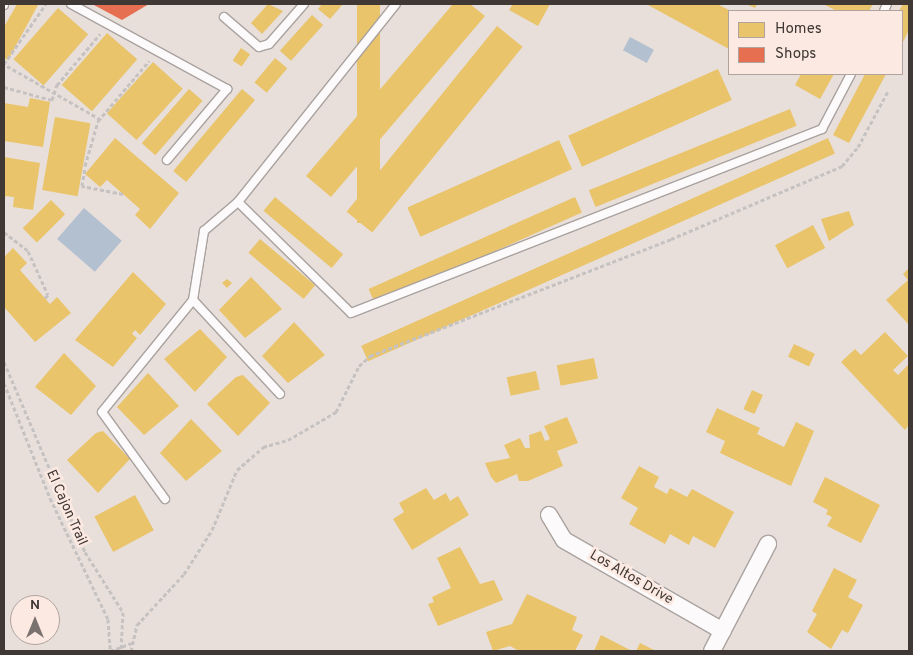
<!DOCTYPE html>
<html>
<head>
<meta charset="utf-8">
<style>
	body { margin:0 }
	#map { position:relative; width:913px; height:655px; overflow:hidden; background:#e8dfdb; font-family:Overpass,sans-serif }
	div>[style] { position:absolute }
	.water>* { inset:0; background:#b3c0d0; transform-origin:0 0 }
	.homes>* { inset:0; background:#e9c46a; transform-origin:0 0 }
	.shops>* { inset:0; background:#e76f51 }
	.path>* { height:3px; margin-top:-1.5px; transform-origin:0; background:repeating-linear-gradient(90deg,#c5c2c1 0 4px,transparent 0 6.5px) }
	.roads { filter:drop-shadow(1px 0 #a9a29f) drop-shadow(-1px 0 #a9a29f) drop-shadow(0 1px #a9a29f) drop-shadow(0 -1px #a9a29f) }
	.service>* { height:8px; margin:-4px; padding:0 4px; transform-origin:4px; border-radius:4px; background:#fcfafa }
	.minor>* { height:16px; margin:-8px; padding:0 8px; transform-origin:8px; border-radius:8px; background:#fcfafa }
	span { translate:-50% -50%; white-space:nowrap; text-align:center; line-height:1.15; -webkit-text-stroke:5px #fce9e2; paint-order:stroke }
	.street-label { font-size:14px; color:#3f3835 }
	.frame { position:absolute; inset:0; border:5px solid #3f3835; pointer-events:none }
	.legend { position:absolute; left:728px; top:10px; width:175px; height:65px; box-sizing:border-box; background:#fce9e2; border:1px solid #b0a29d; margin:0; padding:6px 9px; list-style:none; font-size:15px; color:#3f3835 }
	.legend li { display:flex; align-items:center; gap:10px; height:25px }
	.legend b { width:25px; border:1px solid #b0a29d }
	.north { position:absolute; left:10px; top:595px; width:50px; height:50px; box-sizing:border-box; background:#fce9e2; border:1px solid #b0a29d; border-radius:50%; rotate:0deg; font-size:14px; font-weight:700; line-height:20px; text-align:center; color:#3f3835 }
	.north::after { content:''; display:block; margin:auto; width:18px; height:22px; background:#7a726f; clip-path:polygon(50% 0,100% 100%,50% 72%,0 100%) }
</style>
</head>
<body>
<div id="map">
	<div class="water">
		<i style="left:630px;top:37px;width:27px;height:15px;rotate:28deg"></i>
		<i style="left:84px;top:208px;width:50px;height:41px;rotate:41deg"></i>
	</div>
	<div class="homes">
		<i style="clip-path:polygon(17px 4px,38px 5px,8px 60px,4px 58px,4px 27px)"></i>
		<i style="clip-path:polygon(268px 4px,283px 11px,262px 34px,251px 23px)"></i>
		<i style="clip-path:polygon(322px 4px,343px 4px,330px 19px,318px 9px)"></i>
		<i style="left:357px;top:4px;width:23px;height:219px"></i>
		<i style="clip-path:polygon(453px 4px,470px 4px,485px 16px,331px 197px,306px 176px)"></i>
		<i style="clip-path:polygon(513px 4px,550px 4px,538px 26px,509px 10px)"></i>
		<i style="clip-path:polygon(646px 4px,717px 4px,729px 10px,729px 49px)"></i>
		<i style="clip-path:polygon(746px 4px,757px 4px,755px 8px)"></i>
		<i style="clip-path:polygon(823px 4px,873px 4px,869px 11px,837px 11px)"></i>
		<i style="clip-path:polygon(903px 4px,909px 4px,909px 30px,902px 44px,899px 11px)"></i>
		<i style="left:58px;top:8px;width:40px;height:68px;rotate:41deg"></i>
		<i style="left:312px;top:15px;width:15px;height:48px;rotate:42deg"></i>
		<i style="left:497px;top:26px;width:33px;height:239px;rotate:39deg"></i>
		<i style="left:107px;top:33px;width:40px;height:69px;rotate:41deg"></i>
		<i style="left:241px;top:48px;width:11px;height:15px;rotate:34deg"></i>
		<i style="left:275px;top:58px;width:16px;height:32px;rotate:40deg"></i>
		<i style="left:153px;top:62px;width:40px;height:69px;rotate:42deg"></i>
		<i style="left:718px;top:69px;width:34px;height:164px;rotate:66deg"></i>
		<i style="clip-path:polygon(801px 74px,834px 74px,820px 99px,795px 85px)"></i>
		<i style="clip-path:polygon(865px 74px,886px 74px,849px 143px,833px 135px)"></i>
		<i style="left:189px;top:89px;width:18px;height:72px;rotate:41deg"></i>
		<i style="left:242px;top:89px;width:17px;height:107px;rotate:40deg"></i>
		<i style="clip-path:polygon(30px 98px,50px 102px,43px 147px,4px 141px,4px 103px,28px 107px)"></i>
		<i style="left:790px;top:109px;width:18px;height:217px;rotate:68deg"></i>
		<i style="left:55px;top:117px;width:36px;height:74px;rotate:10deg"></i>
		<i style="clip-path:polygon(115px 138px,179px 193px,150px 229px,135px 215px,140px 209px,107px 180px,100px 187px,85px 174px)"></i>
		<i style="left:828px;top:138px;width:17px;height:511px;rotate:66deg"></i>
		<i style="left:559px;top:140px;width:32px;height:166px;rotate:66deg"></i>
		<i style="clip-path:polygon(4px 157px,40px 163px,33px 210px,13px 207px,14px 197px,4px 196px)"></i>
		<i style="left:275px;top:197px;width:89px;height:18px;rotate:40deg"></i>
		<i style="left:575px;top:197px;width:17px;height:226px;rotate:66deg"></i>
		<i style="left:51px;top:200px;width:20px;height:40px;rotate:45deg"></i>
		<i style="clip-path:polygon(849px 211px,854px 225px,829px 241px,821px 219px)"></i>
		<i style="left:813px;top:225px;width:26px;height:43px;rotate:62deg"></i>
		<i style="left:260px;top:239px;width:72px;height:18px;rotate:40deg"></i>
		<i style="clip-path:polygon(13px 248px,27px 263px,20px 270px,50px 304px,57px 297px,71px 313px,35px 342px,4px 307px,4px 257px)"></i>
		<i style="clip-path:polygon(909px 268px,909px 325px,886px 300px,908px 280px,903px 274px)"></i>
		<i style="clip-path:polygon(133px 272px,166px 304px,140px 335px,135px 330px,132px 334px,137px 338px,113px 367px,75px 340px)"></i>
		<i style="clip-path:polygon(251px 277px,282px 309px,245px 338px,219px 310px)"></i>
		<i style="clip-path:polygon(227px 279px,232px 283px,227px 288px,222px 283px)"></i>
		<i style="clip-path:polygon(294px 322px,325px 355px,288px 383px,262px 356px)"></i>
		<i style="clip-path:polygon(200px 329px,227px 357px,195px 392px,164px 359px)"></i>
		<i style="clip-path:polygon(885px 332px,908px 356px,893px 370px,898px 375px,909px 364px,909px 425px,905px 430px,841px 362px,855px 349px,861px 355px)"></i>
		<i style="left:794px;top:344px;width:23px;height:14px;rotate:25deg"></i>
		<i style="clip-path:polygon(64px 353px,96px 386px,71px 415px,35px 387px)"></i>
		<i style="left:594px;top:358px;width:21px;height:38px;rotate:79deg"></i>
		<i style="left:536px;top:371px;width:19px;height:30px;rotate:78deg"></i>
		<i style="clip-path:polygon(148px 373px,179px 406px,144px 435px,117px 407px)"></i>
		<i style="clip-path:polygon(243px 375px,270px 403px,238px 436px,207px 404px,236px 377px)"></i>
		<i style="left:752px;top:390px;width:12px;height:21px;rotate:24deg"></i>
		<i style="clip-path:polygon(717px 408px,760px 428px,757px 434px,784px 447px,796px 422px,814px 431px,791px 486px,720px 453px,725px 441px,706px 432px)"></i>
		<i style="clip-path:polygon(567px 417px,578px 443px,557px 451px,563px 466px,528px 481px,519px 481px,517px 474px,496px 483px,491px 477px,485px 463px,510px 458px,504px 445px,520px 438px,525px 448px,530px 448px,529px 435px,541px 431px,545px 441px,550px 439px,544px 426px)"></i>
		<i style="clip-path:polygon(191px 419px,222px 451px,186px 481px,160px 453px)"></i>
		<i style="clip-path:polygon(103px 431px,130px 459px,98px 493px,67px 460px,96px 433px)"></i>
		<i style="clip-path:polygon(639px 466px,659px 477px,654px 487px,667px 494px,670px 488px,687px 497px,692px 489px,734px 512px,715px 548px,693px 536px,689px 545px,670px 534px,665px 544px,629px 524px,638px 508px,621px 498px)"></i>
		<i style="clip-path:polygon(825px 477px,880px 505px,861px 543px,827px 526px,832px 517px,826px 514px,828px 510px,813px 502px)"></i>
		<i style="clip-path:polygon(426px 488px,434px 500px,446px 493px,450px 501px,458px 496px,469px 515px,412px 550px,393px 519px,404px 512px,399px 503px)"></i>
		<i style="left:135px;top:495px;width:40px;height:46px;rotate:62deg"></i>
		<i style="clip-path:polygon(460px 547px,480px 584px,494px 580px,503px 600px,438px 626px,428px 604px,434px 602px,432px 597px,451px 588px,437px 558px)"></i>
		<i style="clip-path:polygon(834px 568px,857px 580px,848px 597px,863px 605px,848px 633px,842px 630px,831px 649px,807px 632px,817px 614px,812px 611px)"></i>
		<i style="clip-path:polygon(527px 594px,577px 617px,572px 630px,583px 635px,575px 651px,519px 651px,510px 646px,493px 651px,486px 632px,512px 624px)"></i>
		<i style="clip-path:polygon(601px 635px,632px 651px,586px 651px,594px 651px)"></i>
		<i style="clip-path:polygon(640px 643px,656px 651px,636px 651px)"></i>
	</div>
	<div class="shops">
		<i style="clip-path:polygon(92px 4px,149px 4px,122px 20px)"></i>
	</div>
	<div class="path">
		<i style="left:4px;top:64px;width:73px;rotate:-55deg"></i>
		<i style="left:7px;top:66px;width:107px;rotate:29.7deg"></i>
		<i style="left:4px;top:87px;width:50px;rotate:15.2deg"></i>
		<i style="left:52px;top:100px;width:16px;rotate:-72deg"></i>
		<i style="left:57px;top:85px;width:67px;rotate:-49.9deg"></i>
		<i style="left:123px;top:194px;width:42px;rotate:-169deg"></i>
		<i style="left:82px;top:186px;width:20px;rotate:-81deg"></i>
		<i style="left:85px;top:166px;width:47px;rotate:-73.9deg"></i>
		<i style="left:98px;top:121px;width:79px;rotate:-49.6deg"></i>
		<i style="left:4px;top:232px;width:31px;rotate:38deg"></i>
		<i style="left:28px;top:251px;width:48px;rotate:65.6deg"></i>
		<i style="left:48px;top:295px;width:4px;rotate:135deg"></i>
		<i style="left:4px;top:362px;width:207px;rotate:66.9deg"></i>
		<i style="left:85px;top:552px;width:71px;rotate:57.7deg"></i>
		<i style="left:123px;top:612px;width:39px;rotate:93deg"></i>
		<i style="left:4px;top:383px;width:124px;rotate:68.2deg"></i>
		<i style="left:50px;top:498px;width:134px;rotate:64.4deg"></i>
		<i style="left:108px;top:619px;width:32px;rotate:86deg"></i>
		<i style="left:110px;top:651px;width:23px;rotate:-20deg"></i>
		<i style="left:131px;top:651px;width:27px;rotate:-77deg"></i>
		<i style="left:137px;top:625px;width:69px;rotate:-47.3deg"></i>
		<i style="left:184px;top:574px;width:52px;rotate:-57.5deg"></i>
		<i style="left:212px;top:530px;width:65px;rotate:-67.4deg"></i>
		<i style="left:237px;top:470px;width:35px;rotate:-41deg"></i>
		<i style="left:263px;top:447px;width:26px;rotate:-16deg"></i>
		<i style="left:288px;top:440px;width:56px;rotate:-30.3deg"></i>
		<i style="left:336px;top:412px;width:51px;rotate:-63.4deg"></i>
		<i style="left:359px;top:366px;width:15px;rotate:-42deg"></i>
		<i style="left:370px;top:356px;width:323px;rotate:-21.2deg"></i>
		<i style="left:671px;top:239px;width:186px;rotate:-23.1deg"></i>
		<i style="left:842px;top:166px;width:25px;rotate:-50deg"></i>
		<i style="left:858px;top:147px;width:64px;rotate:-61.8deg"></i>
	</div>
	<div class="roads">
		<div class="service">
			<i style="left:71px;top:4px;width:178px;rotate:28.6deg"></i>
			<i style="left:227px;top:89px;width:93px;rotate:130.2deg"></i>
			<i style="left:396px;top:4px;width:253px;rotate:128.6deg"></i>
			<i style="left:238px;top:202px;width:158px;rotate:44.5deg"></i>
			<i style="left:351px;top:313px;width:506px;rotate:-21.34deg"></i>
			<i style="left:822px;top:129px;width:62px;rotate:-62.2deg"></i>
			<i style="left:4px;top:5px;width:1px;rotate:-90deg"></i>
			<i style="left:884px;top:11px;width:8px;rotate:-67deg"></i>
			<i style="left:224px;top:17px;width:46px;rotate:40.6deg"></i>
			<i style="left:259px;top:47px;width:10px;rotate:-17deg"></i>
			<i style="left:269px;top:44px;width:53px;rotate:-48.8deg"></i>
			<i style="left:193px;top:300px;width:70px;rotate:-80.9deg"></i>
			<i style="left:204px;top:231px;width:45px;rotate:-40.5deg"></i>
			<i style="left:165px;top:499px;width:107px;rotate:-125.9deg"></i>
			<i style="left:102px;top:412px;width:144px;rotate:-50.9deg"></i>
			<i style="left:193px;top:300px;width:128px;rotate:47.2deg"></i>
		</div>
		<div class="minor">
			<i style="left:549px;top:515px;width:29px;rotate:59deg"></i>
			<i style="left:564px;top:540px;width:183px;rotate:29.8deg"></i>
			<i style="left:712px;top:651px;width:121px;rotate:-62.4deg"></i>
		</div>
	</div>
	<div class="street-label">
		<span style="left:66px;top:508px;rotate:66deg">El Cajon Trail</span>
		<span style="left:631px;top:578px;rotate:30deg">Los Altos Drive</span>
	</div>
	<div class="frame"></div>
	<ul class="legend">
	<li><b style="height:14px;background:#e9c46a"></b>Homes</li>
	<li><b style="height:14px;background:#e76f51"></b>Shops</li>
	</ul>
	<div class="north">N</div>
</div>
</body>
</html>
